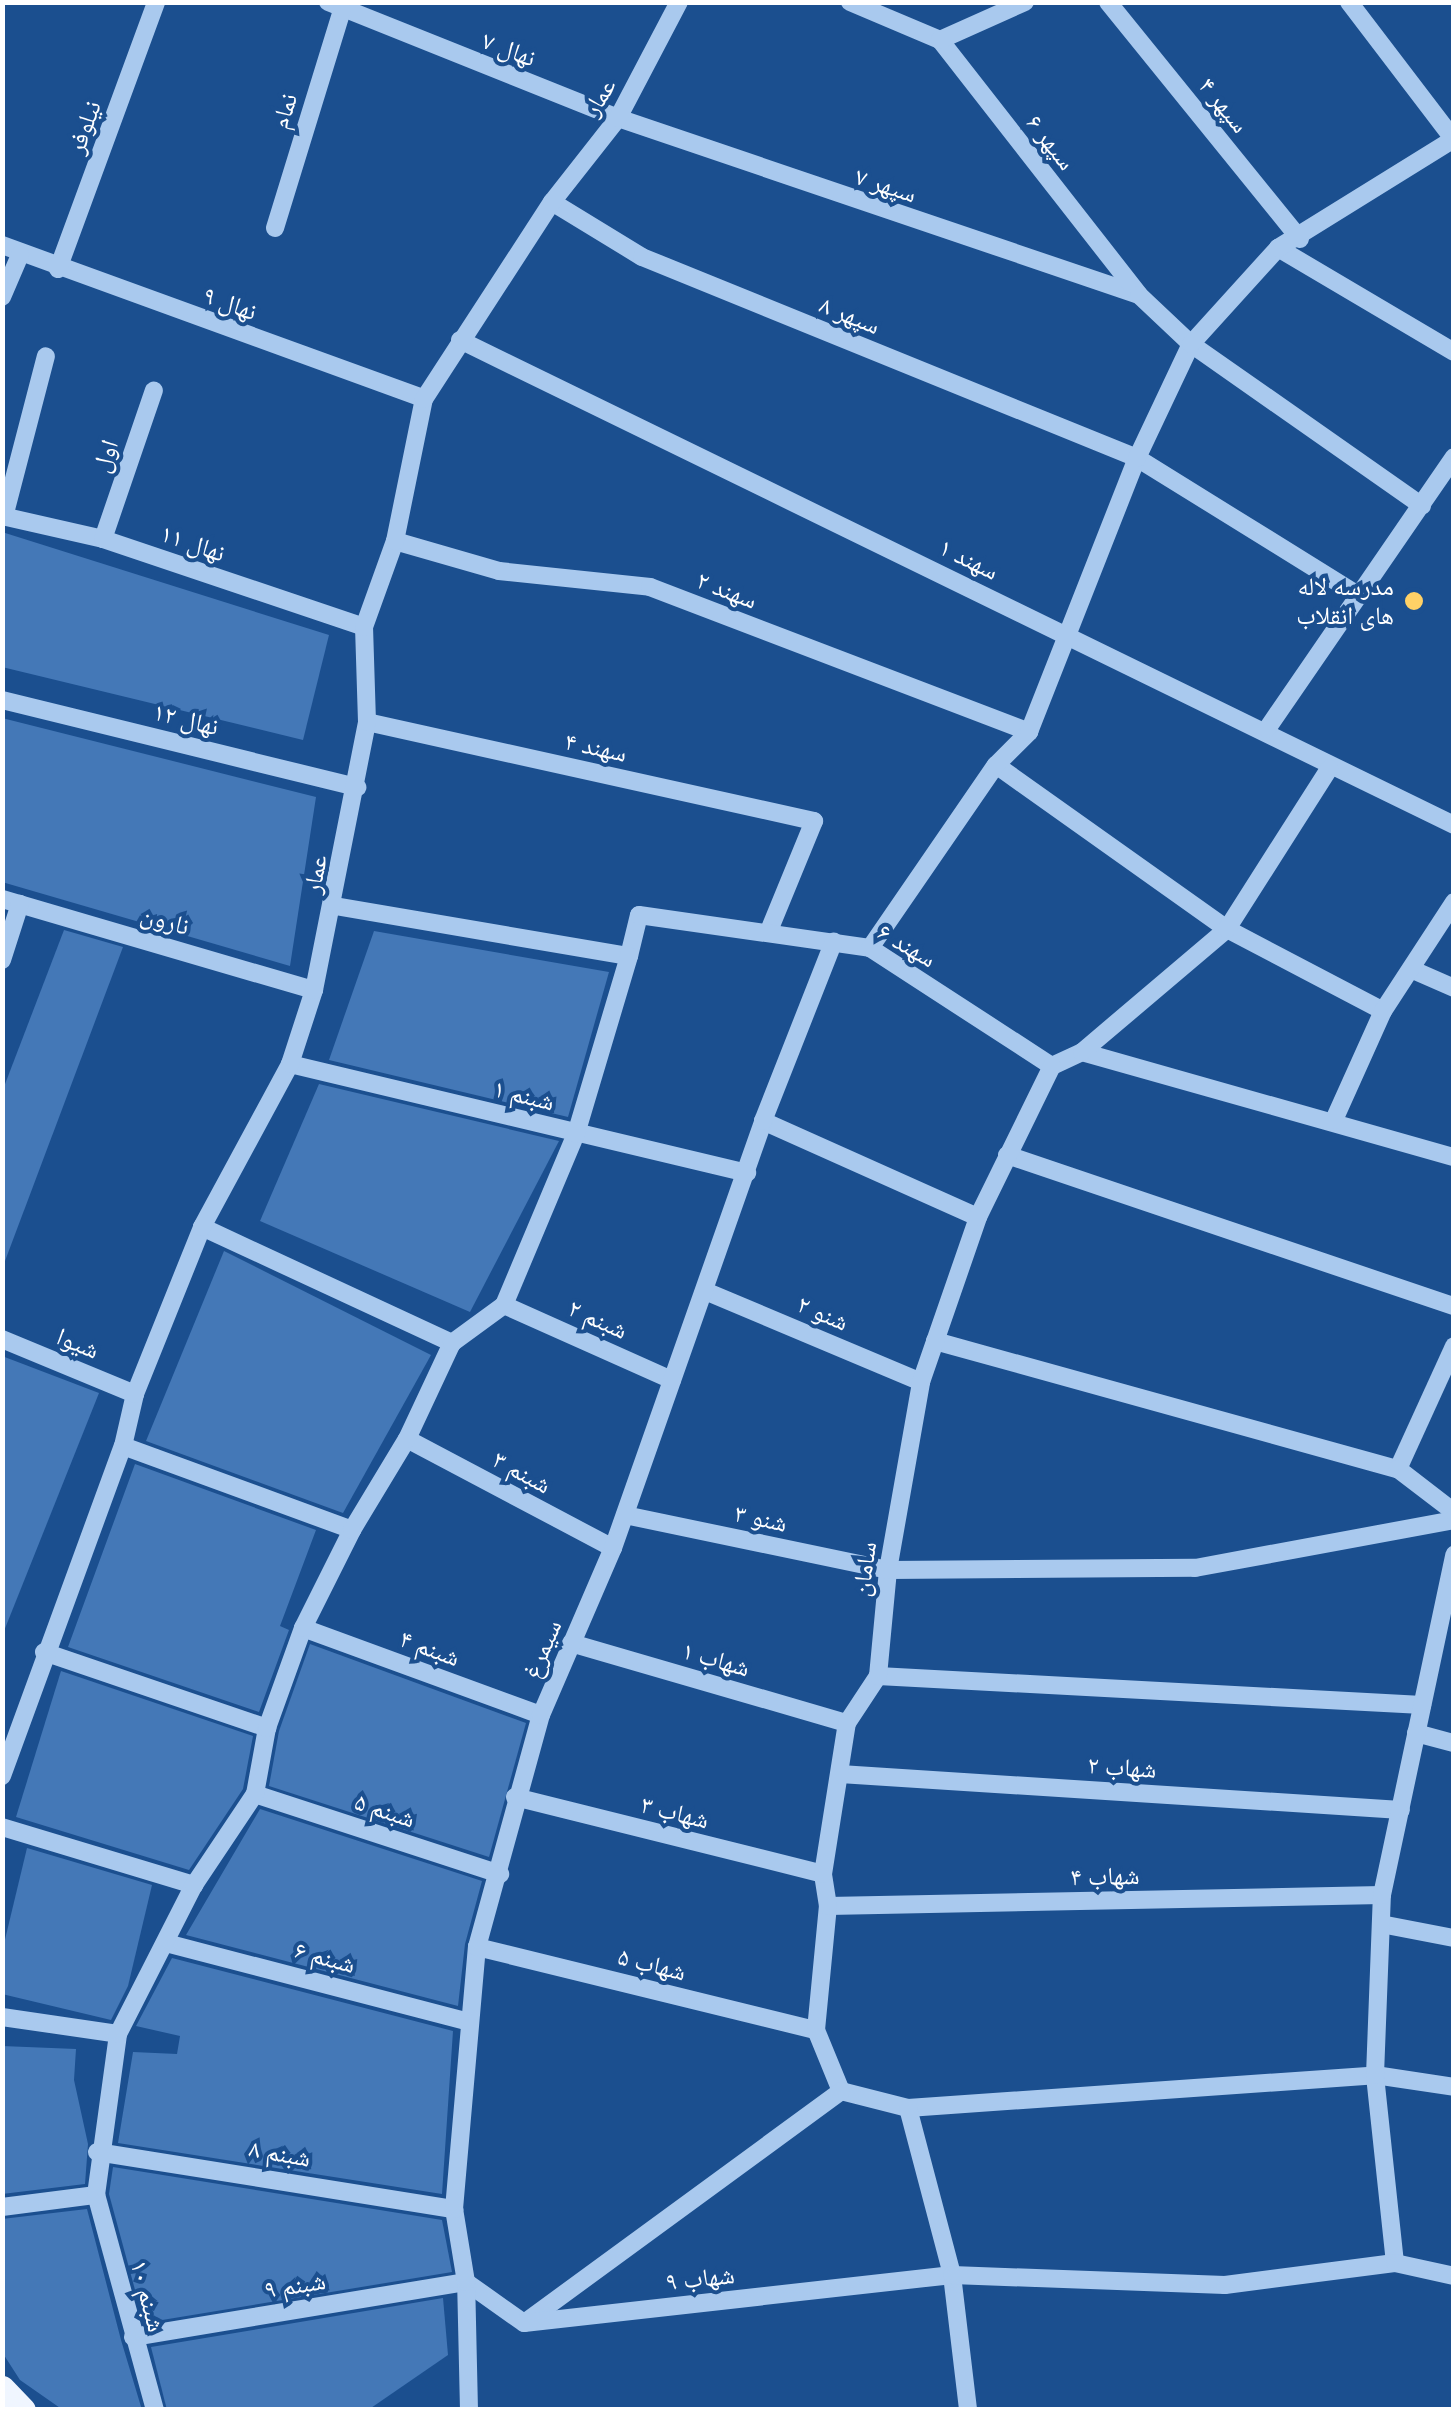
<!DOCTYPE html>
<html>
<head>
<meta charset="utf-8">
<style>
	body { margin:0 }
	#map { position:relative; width:1456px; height:2412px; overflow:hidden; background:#1b4f8f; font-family:"Golos Text","Noto Naskh Arabic",sans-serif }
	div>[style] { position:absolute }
	.building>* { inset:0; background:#4478b7 }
	.minor>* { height:18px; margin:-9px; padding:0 9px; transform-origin:9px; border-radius:9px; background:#a9c9ee }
	.major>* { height:25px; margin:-12.5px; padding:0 12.5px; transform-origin:12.5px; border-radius:12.5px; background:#f0f6ff }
	.dots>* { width:28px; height:28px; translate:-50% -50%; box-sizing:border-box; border:5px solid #1b4f8f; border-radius:50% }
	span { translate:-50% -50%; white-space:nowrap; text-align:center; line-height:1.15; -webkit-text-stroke:8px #1b4f8f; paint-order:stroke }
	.street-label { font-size:25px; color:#fff }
	.poi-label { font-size:25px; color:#fff }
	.right { translate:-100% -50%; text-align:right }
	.frame { position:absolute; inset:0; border:5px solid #fff; pointer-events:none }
</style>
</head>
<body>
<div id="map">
	<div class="building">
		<i style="clip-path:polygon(2px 532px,329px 635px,303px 740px,2px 667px)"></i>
		<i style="clip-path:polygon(2px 718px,316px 797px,290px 966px,2px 882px)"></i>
		<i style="clip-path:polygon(64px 930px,123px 947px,5px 1261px,2px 1092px)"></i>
		<i style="clip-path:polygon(374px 931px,609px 972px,568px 1117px,329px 1060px)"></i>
		<i style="clip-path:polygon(319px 1084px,559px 1141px,470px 1312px,260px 1221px)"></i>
		<i style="clip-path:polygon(224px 1251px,431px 1355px,343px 1513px,146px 1441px)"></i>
		<i style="clip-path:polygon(2px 1356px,99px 1393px,4px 1631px,2px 1630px)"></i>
		<i style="clip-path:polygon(135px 1464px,316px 1530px,280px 1626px,289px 1630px,259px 1712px,68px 1647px)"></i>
		<i style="clip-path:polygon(310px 1644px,526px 1723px,489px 1857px,269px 1786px,279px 1731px)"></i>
		<i style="clip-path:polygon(61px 1671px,253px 1736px,243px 1789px,189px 1870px,16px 1817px)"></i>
		<i style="clip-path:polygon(260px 1809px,482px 1881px,465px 1944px,458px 2006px,186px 1935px)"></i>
		<i style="clip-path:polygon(27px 1848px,152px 1885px,128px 1986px,111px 2020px,2px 1994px,2px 1952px)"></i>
		<i style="clip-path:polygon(172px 1958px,453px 2031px,442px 2194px,118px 2143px,133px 2052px,177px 2054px,180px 2036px,136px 2026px)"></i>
		<i style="clip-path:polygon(2px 2046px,76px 2049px,74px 2080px,88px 2144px,85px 2184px,2px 2194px)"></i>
		<i style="clip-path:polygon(113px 2167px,442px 2220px,452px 2272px,144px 2323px,109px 2194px)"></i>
		<i style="clip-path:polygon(87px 2209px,121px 2340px,142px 2410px,63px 2410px,20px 2380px,2px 2352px,2px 2219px)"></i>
		<i style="clip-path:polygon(443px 2298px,448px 2355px,368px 2410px,167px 2410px,151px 2347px)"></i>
	</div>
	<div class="minor">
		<i style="left:328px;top:2px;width:312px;rotate:21.8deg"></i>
		<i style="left:618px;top:118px;width:550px;rotate:18.76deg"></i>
		<i style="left:850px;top:2px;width:98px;rotate:22.9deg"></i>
		<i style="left:940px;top:40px;width:323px;rotate:52deg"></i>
		<i style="left:1139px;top:295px;width:71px;rotate:43.3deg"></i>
		<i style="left:1191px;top:344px;width:282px;rotate:35deg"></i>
		<i style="left:1108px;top:2px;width:305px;rotate:51deg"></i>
		<i style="left:1349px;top:2px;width:173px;rotate:52.7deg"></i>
		<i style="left:940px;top:40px;width:93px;rotate:-24.1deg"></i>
		<i style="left:552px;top:202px;width:105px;rotate:31.4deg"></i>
		<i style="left:642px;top:257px;width:534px;rotate:22.1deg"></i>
		<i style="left:1137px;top:458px;width:262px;rotate:31.8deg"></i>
		<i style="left:275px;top:228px;width:228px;rotate:-72.9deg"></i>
		<i style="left:2px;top:245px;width:449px;rotate:20deg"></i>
		<i style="left:1278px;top:248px;width:204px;rotate:30.6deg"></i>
		<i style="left:58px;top:269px;width:284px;rotate:-69.8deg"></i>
		<i style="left:2px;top:297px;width:46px;rotate:-66.8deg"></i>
		<i style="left:460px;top:340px;width:1106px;rotate:26.01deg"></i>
		<i style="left:2px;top:516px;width:104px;rotate:12.8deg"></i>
		<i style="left:103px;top:539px;width:275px;rotate:18.6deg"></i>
		<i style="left:4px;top:517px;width:166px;rotate:-75.4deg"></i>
		<i style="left:103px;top:539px;width:157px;rotate:-71.1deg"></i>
		<i style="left:395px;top:541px;width:108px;rotate:16.1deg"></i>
		<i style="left:499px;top:571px;width:152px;rotate:6deg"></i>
		<i style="left:650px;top:587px;width:406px;rotate:20.9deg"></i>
		<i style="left:2px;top:700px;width:366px;rotate:13.8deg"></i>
		<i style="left:367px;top:722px;width:458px;rotate:12.5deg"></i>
		<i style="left:814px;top:821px;width:121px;rotate:112.3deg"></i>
		<i style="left:1267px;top:729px;width:330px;rotate:-55.5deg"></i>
		<i style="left:996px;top:765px;width:283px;rotate:35.4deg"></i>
		<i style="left:1227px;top:929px;width:176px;rotate:27.7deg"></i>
		<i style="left:2px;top:899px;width:325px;rotate:16.3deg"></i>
		<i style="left:335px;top:906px;width:298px;rotate:9.7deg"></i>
		<i style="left:629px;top:956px;width:42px;rotate:-76.3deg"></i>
		<i style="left:639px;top:915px;width:233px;rotate:8.1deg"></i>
		<i style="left:870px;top:948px;width:217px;rotate:33deg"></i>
		<i style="left:1052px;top:1066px;width:33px;rotate:-25deg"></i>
		<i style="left:1082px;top:1052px;width:387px;rotate:15.8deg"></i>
		<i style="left:870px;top:948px;width:222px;rotate:-55.5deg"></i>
		<i style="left:996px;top:765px;width:47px;rotate:-45deg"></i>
		<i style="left:1029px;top:732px;width:295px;rotate:-68.5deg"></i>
		<i style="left:1137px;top:458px;width:126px;rotate:-64.7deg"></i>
		<i style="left:1191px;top:344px;width:130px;rotate:-47.8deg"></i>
		<i style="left:1278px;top:248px;width:207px;rotate:-31.8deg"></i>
		<i style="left:2px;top:960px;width:59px;rotate:-72.2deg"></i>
		<i style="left:1413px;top:970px;width:45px;rotate:23.7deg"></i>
		<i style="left:1082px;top:1052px;width:190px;rotate:-40.3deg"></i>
		<i style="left:1227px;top:929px;width:190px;rotate:-57.5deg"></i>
		<i style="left:290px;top:1064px;width:470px;rotate:13.4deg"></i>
		<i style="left:1334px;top:1120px;width:120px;rotate:-65.8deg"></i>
		<i style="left:1383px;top:1011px;width:130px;rotate:-56.9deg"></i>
		<i style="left:763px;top:1121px;width:235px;rotate:24.1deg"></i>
		<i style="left:1007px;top:1155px;width:472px;rotate:18.7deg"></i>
		<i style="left:202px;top:1227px;width:276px;rotate:24.9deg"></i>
		<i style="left:705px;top:1291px;width:234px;rotate:22.8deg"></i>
		<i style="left:504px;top:1305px;width:184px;rotate:24.1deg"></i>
		<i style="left:2px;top:1339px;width:144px;rotate:22.5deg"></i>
		<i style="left:935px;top:1341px;width:480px;rotate:15.5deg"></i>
		<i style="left:1398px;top:1469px;width:135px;rotate:-65.5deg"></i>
		<i style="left:407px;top:1439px;width:233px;rotate:27.9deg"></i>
		<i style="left:123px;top:1446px;width:244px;rotate:20.1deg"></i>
		<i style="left:1398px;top:1469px;width:71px;rotate:37.5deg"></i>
		<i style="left:625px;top:1515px;width:269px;rotate:11.8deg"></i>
		<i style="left:888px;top:1570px;width:307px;rotate:-0.4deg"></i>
		<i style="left:1195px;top:1568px;width:263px;rotate:-10.5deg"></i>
		<i style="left:303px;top:1628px;width:253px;rotate:20.1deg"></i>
		<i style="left:571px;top:1643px;width:287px;rotate:16.2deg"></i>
		<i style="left:44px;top:1652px;width:236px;rotate:18.8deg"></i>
		<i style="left:878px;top:1676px;width:545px;rotate:3.05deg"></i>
		<i style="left:1416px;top:1733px;width:39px;rotate:15deg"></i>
		<i style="left:840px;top:1774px;width:562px;rotate:3.67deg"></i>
		<i style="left:2px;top:1776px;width:351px;rotate:-69.9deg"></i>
		<i style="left:123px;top:1446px;width:53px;rotate:-77deg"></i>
		<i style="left:135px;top:1394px;width:180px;rotate:-68.1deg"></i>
		<i style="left:202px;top:1227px;width:185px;rotate:-61.6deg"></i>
		<i style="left:290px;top:1064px;width:78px;rotate:-72deg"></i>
		<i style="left:314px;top:990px;width:273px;rotate:-78.8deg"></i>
		<i style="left:367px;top:722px;width:95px;rotate:-91.8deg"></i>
		<i style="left:364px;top:627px;width:91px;rotate:-70.2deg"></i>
		<i style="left:395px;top:541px;width:145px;rotate:-78.5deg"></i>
		<i style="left:424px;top:399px;width:235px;rotate:-57deg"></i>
		<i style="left:552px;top:202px;width:107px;rotate:-51.8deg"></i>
		<i style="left:618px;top:118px;width:131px;rotate:-62.3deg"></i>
		<i style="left:255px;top:1794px;width:258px;rotate:18.1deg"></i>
		<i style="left:515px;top:1797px;width:317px;rotate:14deg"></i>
		<i style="left:2px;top:1827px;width:201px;rotate:16.8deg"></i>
		<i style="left:828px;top:1906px;width:554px;rotate:-1.14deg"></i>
		<i style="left:1381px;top:1924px;width:74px;rotate:10.9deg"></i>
		<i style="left:166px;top:1943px;width:313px;rotate:14.6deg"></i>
		<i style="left:477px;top:1947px;width:349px;rotate:13.8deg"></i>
		<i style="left:2px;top:2017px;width:117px;rotate:8.3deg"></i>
		<i style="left:841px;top:2091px;width:66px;rotate:-112.3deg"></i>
		<i style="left:816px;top:2030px;width:125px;rotate:-84.5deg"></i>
		<i style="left:828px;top:1906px;width:32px;rotate:-99deg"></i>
		<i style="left:823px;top:1874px;width:153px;rotate:-81deg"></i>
		<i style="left:847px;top:1723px;width:56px;rotate:-56.6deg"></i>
		<i style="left:878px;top:1676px;width:106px;rotate:-84.6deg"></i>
		<i style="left:888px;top:1570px;width:191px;rotate:-80deg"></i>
		<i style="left:921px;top:1382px;width:175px;rotate:-70.9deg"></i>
		<i style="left:978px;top:1217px;width:168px;rotate:-63.9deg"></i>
		<i style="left:841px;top:2091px;width:69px;rotate:14.2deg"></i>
		<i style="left:908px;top:2108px;width:468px;rotate:-4deg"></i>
		<i style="left:1375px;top:2075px;width:80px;rotate:8.6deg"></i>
		<i style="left:908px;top:2108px;width:173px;rotate:75.2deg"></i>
		<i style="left:952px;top:2275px;width:136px;rotate:83.2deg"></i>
		<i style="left:97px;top:2152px;width:362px;rotate:9.1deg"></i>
		<i style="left:2px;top:2207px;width:95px;rotate:-7.3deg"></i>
		<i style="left:1395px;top:2263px;width:189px;rotate:-96.1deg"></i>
		<i style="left:1375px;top:2075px;width:180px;rotate:-87.8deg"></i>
		<i style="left:1382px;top:1895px;width:348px;rotate:-78deg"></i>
		<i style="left:527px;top:2321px;width:389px;rotate:-36.2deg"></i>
		<i style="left:133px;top:2337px;width:338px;rotate:-9.4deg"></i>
		<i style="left:466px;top:2282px;width:71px;rotate:35.3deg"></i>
		<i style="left:524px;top:2323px;width:431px;rotate:-6.4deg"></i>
		<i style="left:952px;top:2275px;width:273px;rotate:2.1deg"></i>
		<i style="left:1225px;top:2285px;width:171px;rotate:-7.4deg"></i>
		<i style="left:1395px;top:2263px;width:60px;rotate:12.4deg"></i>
		<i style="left:155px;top:2410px;width:223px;rotate:-105.3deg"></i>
		<i style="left:96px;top:2195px;width:162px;rotate:-82.2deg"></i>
		<i style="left:118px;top:2034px;width:167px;rotate:-63deg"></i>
		<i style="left:194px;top:1885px;width:110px;rotate:-56.2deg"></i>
		<i style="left:255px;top:1794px;width:67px;rotate:-79.7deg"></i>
		<i style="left:267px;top:1728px;width:106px;rotate:-70.2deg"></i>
		<i style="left:303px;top:1628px;width:110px;rotate:-63.4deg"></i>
		<i style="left:352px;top:1530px;width:106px;rotate:-58.9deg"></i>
		<i style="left:407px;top:1439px;width:106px;rotate:-64.9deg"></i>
		<i style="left:452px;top:1343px;width:64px;rotate:-36.2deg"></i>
		<i style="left:504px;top:1305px;width:186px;rotate:-67.2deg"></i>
		<i style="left:576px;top:1134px;width:186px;rotate:-73.4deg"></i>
		<i style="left:469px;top:2410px;width:128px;rotate:-91.3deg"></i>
		<i style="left:466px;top:2282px;width:74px;rotate:-99.3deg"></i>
		<i style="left:454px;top:2209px;width:263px;rotate:-85deg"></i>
		<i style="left:477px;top:1947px;width:241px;rotate:-74.6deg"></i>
		<i style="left:541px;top:1715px;width:182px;rotate:-66.7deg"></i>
		<i style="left:613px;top:1548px;width:453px;rotate:-70.6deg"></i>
		<i style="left:763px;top:1121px;width:193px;rotate:-68.5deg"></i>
	</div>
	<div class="major">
		<i style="left:2px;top:2388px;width:30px;rotate:46deg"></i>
	</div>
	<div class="dots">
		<i style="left:1414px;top:601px;background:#ffd166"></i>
	</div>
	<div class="street-label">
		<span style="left:509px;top:49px;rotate:21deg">نهال ۷</span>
		<span style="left:599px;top:97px;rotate:-58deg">عمار</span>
		<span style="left:1224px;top:105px;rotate:51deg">سپهر ۴</span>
		<span style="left:284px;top:111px;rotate:-73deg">نمام</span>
		<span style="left:84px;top:127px;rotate:-70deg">نیلوفر</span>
		<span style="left:1051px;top:142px;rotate:52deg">سپهر ۶</span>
		<span style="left:886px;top:185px;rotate:18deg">سپهر ۷</span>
		<span style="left:230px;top:303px;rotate:20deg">نهال ۹</span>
		<span style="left:850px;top:315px;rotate:22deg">سپهر ۸</span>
		<span style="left:105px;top:456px;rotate:-71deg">اول</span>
		<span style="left:193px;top:543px;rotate:19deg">نهال ۱۱</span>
		<span style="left:969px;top:559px;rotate:26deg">سهند ۱</span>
		<span style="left:727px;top:590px;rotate:21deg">سهند ۲</span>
		<span style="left:186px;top:719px;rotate:14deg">نهال ۱۲</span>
		<span style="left:596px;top:747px;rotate:12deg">سهند ۴</span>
		<span style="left:315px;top:874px;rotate:-79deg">عمار</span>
		<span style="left:165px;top:920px;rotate:16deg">نارون</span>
		<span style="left:907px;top:945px;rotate:30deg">سهند ۶</span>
		<span style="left:524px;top:1095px;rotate:14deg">شبنم ۱</span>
		<span style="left:823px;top:1313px;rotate:23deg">شنو ۲</span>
		<span style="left:598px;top:1319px;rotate:24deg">شبنم ۲</span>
		<span style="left:78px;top:1343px;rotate:22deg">شیوا</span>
		<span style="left:522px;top:1472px;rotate:28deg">شبنم ۳</span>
		<span style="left:761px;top:1518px;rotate:12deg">شنو ۳</span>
		<span style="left:864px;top:1569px;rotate:-82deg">سامان</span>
		<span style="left:430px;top:1648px;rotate:20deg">شبنم ۴</span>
		<span style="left:542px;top:1649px;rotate:-67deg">سیمرغ</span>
		<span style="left:716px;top:1659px;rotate:16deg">شهاب ۱</span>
		<span style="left:1122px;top:1767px;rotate:4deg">شهاب ۲</span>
		<span style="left:385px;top:1810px;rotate:18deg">شبنم ۵</span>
		<span style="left:675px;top:1812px;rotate:14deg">شهاب ۳</span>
		<span style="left:1105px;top:1876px;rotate:-1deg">شهاب ۴</span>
		<span style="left:325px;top:1957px;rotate:15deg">شبنم ۶</span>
		<span style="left:652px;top:1964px;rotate:14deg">شهاب ۵</span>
		<span style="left:280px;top:2153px;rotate:10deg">شبنم ۸</span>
		<span style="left:700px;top:2278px;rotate:-6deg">شهاب ۹</span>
		<span style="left:295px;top:2285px;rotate:-9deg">شبنم ۹</span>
		<span style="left:148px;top:2296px;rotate:75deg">شبنم ۱۰</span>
	</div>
	<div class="poi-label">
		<span class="right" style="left:1394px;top:601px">مدرسه لاله<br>های انقلاب</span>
	</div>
	<div class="frame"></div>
</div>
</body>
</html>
